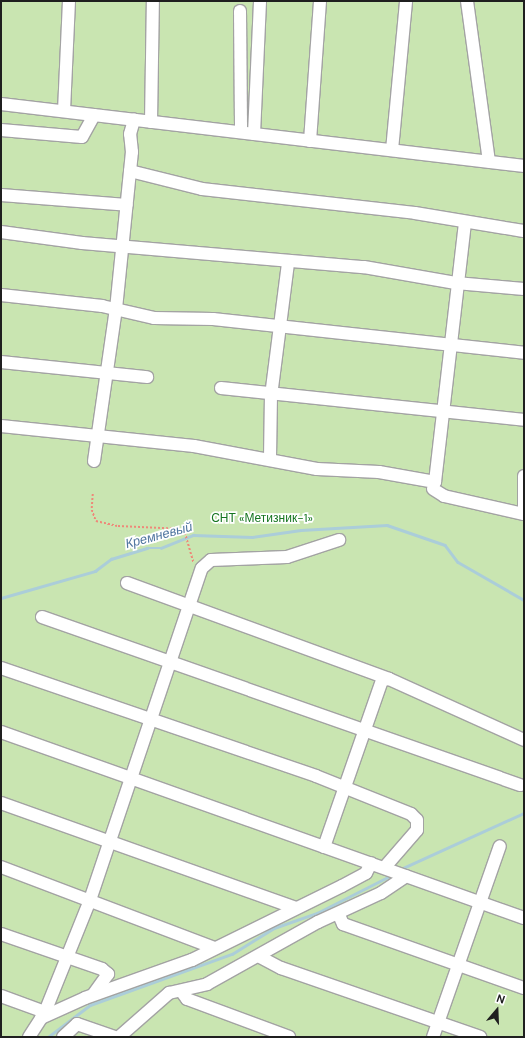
<!DOCTYPE html>
<html>
<head>
<meta charset="utf-8">
<style>
	body { margin:0 }
	#map { position:relative; width:525px; height:1038px; overflow:hidden; background:#efece6; font-family:"DM Sans",sans-serif }
	div>[style] { position:absolute }
	.grass>* { inset:0; background:#c9e5b1; transform-origin:0 0 }
	.stream>* { height:2.5px; margin:-1.25px; padding:0 1.25px; transform-origin:1.25px; border-radius:1.25px; background:#abcdd9 }
	.path>* { height:1.5px; margin-top:-0.75px; transform-origin:0; background:repeating-linear-gradient(90deg,#ee8879 0 2px,transparent 0 4px) }
	.roads { filter:drop-shadow(1px 0 #a3a3a3) drop-shadow(-1px 0 #a3a3a3) drop-shadow(0 1px #a3a3a3) drop-shadow(0 -1px #a3a3a3) }
	.minor>* { height:12px; margin:-6px; padding:0 6px; transform-origin:6px; border-radius:6px; background:#fff }
	span { translate:-50% -50%; white-space:nowrap; text-align:center; line-height:1.15; -webkit-text-stroke:3.5px #fff; paint-order:stroke }
	.park-label { font-size:12px; color:#157520 }
	.water-label { font-size:13px; color:#5176a0; font-style:italic }
	.frame { position:absolute; inset:0; border:2px solid #1f1f1f; pointer-events:none }
	.north { position:absolute; left:477px; top:990px; width:40px; height:40px; -webkit-text-stroke:3px #fff; paint-order:stroke; rotate:19deg; font-size:11px; font-weight:700; line-height:16px; text-align:center; color:#1f1f1f }
	.north::after { content:''; display:block; margin:auto; width:14px; height:18px; background:#1f1f1f; clip-path:polygon(50% 0,100% 100%,50% 72%,0 100%) }
</style>
</head>
<body>
<div id="map">
	<div class="grass">
		<i style="left:1px;top:1px;width:523px;height:1036px"></i>
	</div>
	<div class="stream">
		<i style="left:1px;top:598px;width:98px;rotate:-16deg"></i>
		<i style="left:95px;top:571px;width:20px;rotate:-37deg"></i>
		<i style="left:111px;top:559px;width:38px;rotate:-17deg"></i>
		<i style="left:147px;top:548px;width:14px"></i>
		<i style="left:161px;top:548px;width:35px;rotate:-22deg"></i>
		<i style="left:193px;top:535px;width:59px;rotate:1.9deg"></i>
		<i style="left:252px;top:537px;width:49px;rotate:-8.1deg"></i>
		<i style="left:301px;top:530px;width:86px;rotate:-3.3deg"></i>
		<i style="left:387px;top:525px;width:61px;rotate:19deg"></i>
		<i style="left:445px;top:545px;width:21px;rotate:53deg"></i>
		<i style="left:458px;top:562px;width:76px;rotate:29.9deg"></i>
		<i style="left:401px;top:869px;width:135px;rotate:-24.5deg"></i>
		<i style="left:48px;top:1037px;width:53px;rotate:-37.3deg"></i>
		<i style="left:90px;top:1005px;width:151px;rotate:-19.8deg"></i>
		<i style="left:232px;top:954px;width:49px;rotate:-31.8deg"></i>
		<i style="left:274px;top:928px;width:46px;rotate:-19.2deg"></i>
		<i style="left:317px;top:913px;width:84px;rotate:-26.9deg"></i>
	</div>
	<div class="path">
		<i style="left:93px;top:494px;width:16px;rotate:94deg"></i>
		<i style="left:92px;top:510px;width:12px;rotate:70deg"></i>
		<i style="left:96px;top:521px;width:23px;rotate:13deg"></i>
		<i style="left:118px;top:526px;width:66px;rotate:2.6deg"></i>
		<i style="left:184px;top:529px;width:35px;rotate:74deg"></i>
	</div>
	<div class="roads">
		<div class="minor">
			<i style="left:467px;top:1px;width:162px;rotate:82.2deg"></i>
			<i style="left:240px;top:11px;width:121px;rotate:89.5deg"></i>
			<i style="left:1px;top:104px;width:527px;rotate:6.76deg"></i>
			<i style="left:64px;top:111px;width:110px;rotate:-87.4deg"></i>
			<i style="left:151px;top:122px;width:121px;rotate:-89.1deg"></i>
			<i style="left:1px;top:130px;width:81px;rotate:4.9deg"></i>
			<i style="left:82px;top:137px;width:25px;rotate:-61deg"></i>
			<i style="left:254px;top:134px;width:133px;rotate:-87.4deg"></i>
			<i style="left:310px;top:141px;width:140px;rotate:-85.9deg"></i>
			<i style="left:392px;top:150px;width:150px;rotate:-84.6deg"></i>
			<i style="left:130px;top:171px;width:74px;rotate:14deg"></i>
			<i style="left:202px;top:189px;width:214px;rotate:6.4deg"></i>
			<i style="left:415px;top:213px;width:110px;rotate:9.4deg"></i>
			<i style="left:1px;top:195px;width:126px;rotate:4.5deg"></i>
			<i style="left:1px;top:232px;width:82px;rotate:7.7deg"></i>
			<i style="left:82px;top:243px;width:283px;rotate:4.9deg"></i>
			<i style="left:364px;top:267px;width:93px;rotate:9.9deg"></i>
			<i style="left:456px;top:283px;width:68px;rotate:5deg"></i>
			<i style="left:1px;top:295px;width:102px;rotate:6.2deg"></i>
			<i style="left:102px;top:306px;width:53px;rotate:13deg"></i>
			<i style="left:154px;top:318px;width:59px;rotate:1deg"></i>
			<i style="left:213px;top:319px;width:313px;rotate:6.2deg"></i>
			<i style="left:1px;top:362px;width:147px;rotate:5.9deg"></i>
			<i style="left:221px;top:388px;width:305px;rotate:6deg"></i>
			<i style="left:1px;top:426px;width:194px;rotate:5.9deg"></i>
			<i style="left:194px;top:446px;width:125px;rotate:10.6deg"></i>
			<i style="left:317px;top:469px;width:62px;rotate:2.8deg"></i>
			<i style="left:379px;top:472px;width:57px;rotate:10.1deg"></i>
			<i style="left:435px;top:482px;width:261px;rotate:-83.4deg"></i>
			<i style="left:270px;top:458px;width:62px;rotate:-89.1deg"></i>
			<i style="left:271px;top:396px;width:134px;rotate:-82.7deg"></i>
			<i style="left:94px;top:461px;width:154px;rotate:-81.8deg"></i>
			<i style="left:116px;top:309px;width:158px;rotate:-84.2deg"></i>
			<i style="left:132px;top:152px;width:18px;rotate:-96deg"></i>
			<i style="left:130px;top:134px;width:15px;rotate:-74deg"></i>
			<i style="left:433px;top:489px;width:13px;rotate:32deg"></i>
			<i style="left:444px;top:496px;width:82px;rotate:12.7deg"></i>
			<i style="left:524px;top:514px;width:38px;rotate:-90deg"></i>
			<i style="left:127px;top:583px;width:279px;rotate:20.1deg"></i>
			<i style="left:42px;top:617px;width:507px;rotate:19.36deg"></i>
			<i style="left:1px;top:668px;width:333px;rotate:18.9deg"></i>
			<i style="left:316px;top:776px;width:102px;rotate:21.8deg"></i>
			<i style="left:411px;top:814px;width:8px;rotate:45deg"></i>
			<i style="left:417px;top:820px;width:10px;rotate:90deg"></i>
			<i style="left:417px;top:830px;width:49px;rotate:130.9deg"></i>
			<i style="left:1px;top:732px;width:555px;rotate:19.58deg"></i>
			<i style="left:1px;top:803px;width:313px;rotate:19.6deg"></i>
			<i style="left:324px;top:847px;width:177px;rotate:-70.8deg"></i>
			<i style="left:382px;top:680px;width:7px;rotate:-8deg"></i>
			<i style="left:389px;top:679px;width:148px;rotate:24.3deg"></i>
			<i style="left:1px;top:867px;width:228px;rotate:20.8deg"></i>
			<i style="left:339px;top:915px;width:10px;rotate:66deg"></i>
			<i style="left:343px;top:924px;width:192px;rotate:19.5deg"></i>
			<i style="left:1px;top:934px;width:107px;rotate:19.1deg"></i>
			<i style="left:102px;top:969px;width:8px;rotate:40deg"></i>
			<i style="left:108px;top:974px;width:24px;rotate:126deg"></i>
			<i style="left:260px;top:957px;width:24px;rotate:28deg"></i>
			<i style="left:281px;top:968px;width:211px;rotate:19.1deg"></i>
			<i style="left:181px;top:991px;width:10px;rotate:53deg"></i>
			<i style="left:187px;top:999px;width:109px;rotate:20.4deg"></i>
			<i style="left:1px;top:996px;width:47px;rotate:20deg"></i>
			<i style="left:41px;top:1018px;width:48px;rotate:-24.4deg"></i>
			<i style="left:85px;top:998px;width:114px;rotate:-19.6deg"></i>
			<i style="left:192px;top:960px;width:167px;rotate:-26.3deg"></i>
			<i style="left:342px;top:886px;width:27px;rotate:-28deg"></i>
			<i style="left:366px;top:873px;width:11px;rotate:-63deg"></i>
			<i style="left:29px;top:1037px;width:30px;rotate:-57deg"></i>
			<i style="left:45px;top:1012px;width:121px;rotate:-68.1deg"></i>
			<i style="left:90px;top:900px;width:350px;rotate:-71.4deg"></i>
			<i style="left:202px;top:568px;width:12px;rotate:-42deg"></i>
			<i style="left:211px;top:560px;width:76px;rotate:-2.3deg"></i>
			<i style="left:287px;top:557px;width:55px;rotate:-18.1deg"></i>
			<i style="left:63px;top:1037px;width:19px;rotate:-43deg"></i>
			<i style="left:77px;top:1024px;width:39px;rotate:19deg"></i>
			<i style="left:119px;top:1037px;width:67px;rotate:-41.3deg"></i>
			<i style="left:169px;top:993px;width:39px;rotate:-13deg"></i>
			<i style="left:207px;top:984px;width:127px;rotate:-29.2deg"></i>
			<i style="left:318px;top:922px;width:69px;rotate:-24.7deg"></i>
			<i style="left:381px;top:893px;width:30px;rotate:-34deg"></i>
			<i style="left:433px;top:1037px;width:202px;rotate:-70.7deg"></i>
		</div>
	</div>
	<div class="park-label">
		<span style="left:262px;top:519px">СНТ «Метизник-1»</span>
	</div>
	<div class="water-label">
		<span style="left:159px;top:536px;rotate:-15deg">Кремневый</span>
	</div>
	<div class="frame"></div>
	<div class="north">N</div>
</div>
</body>
</html>
